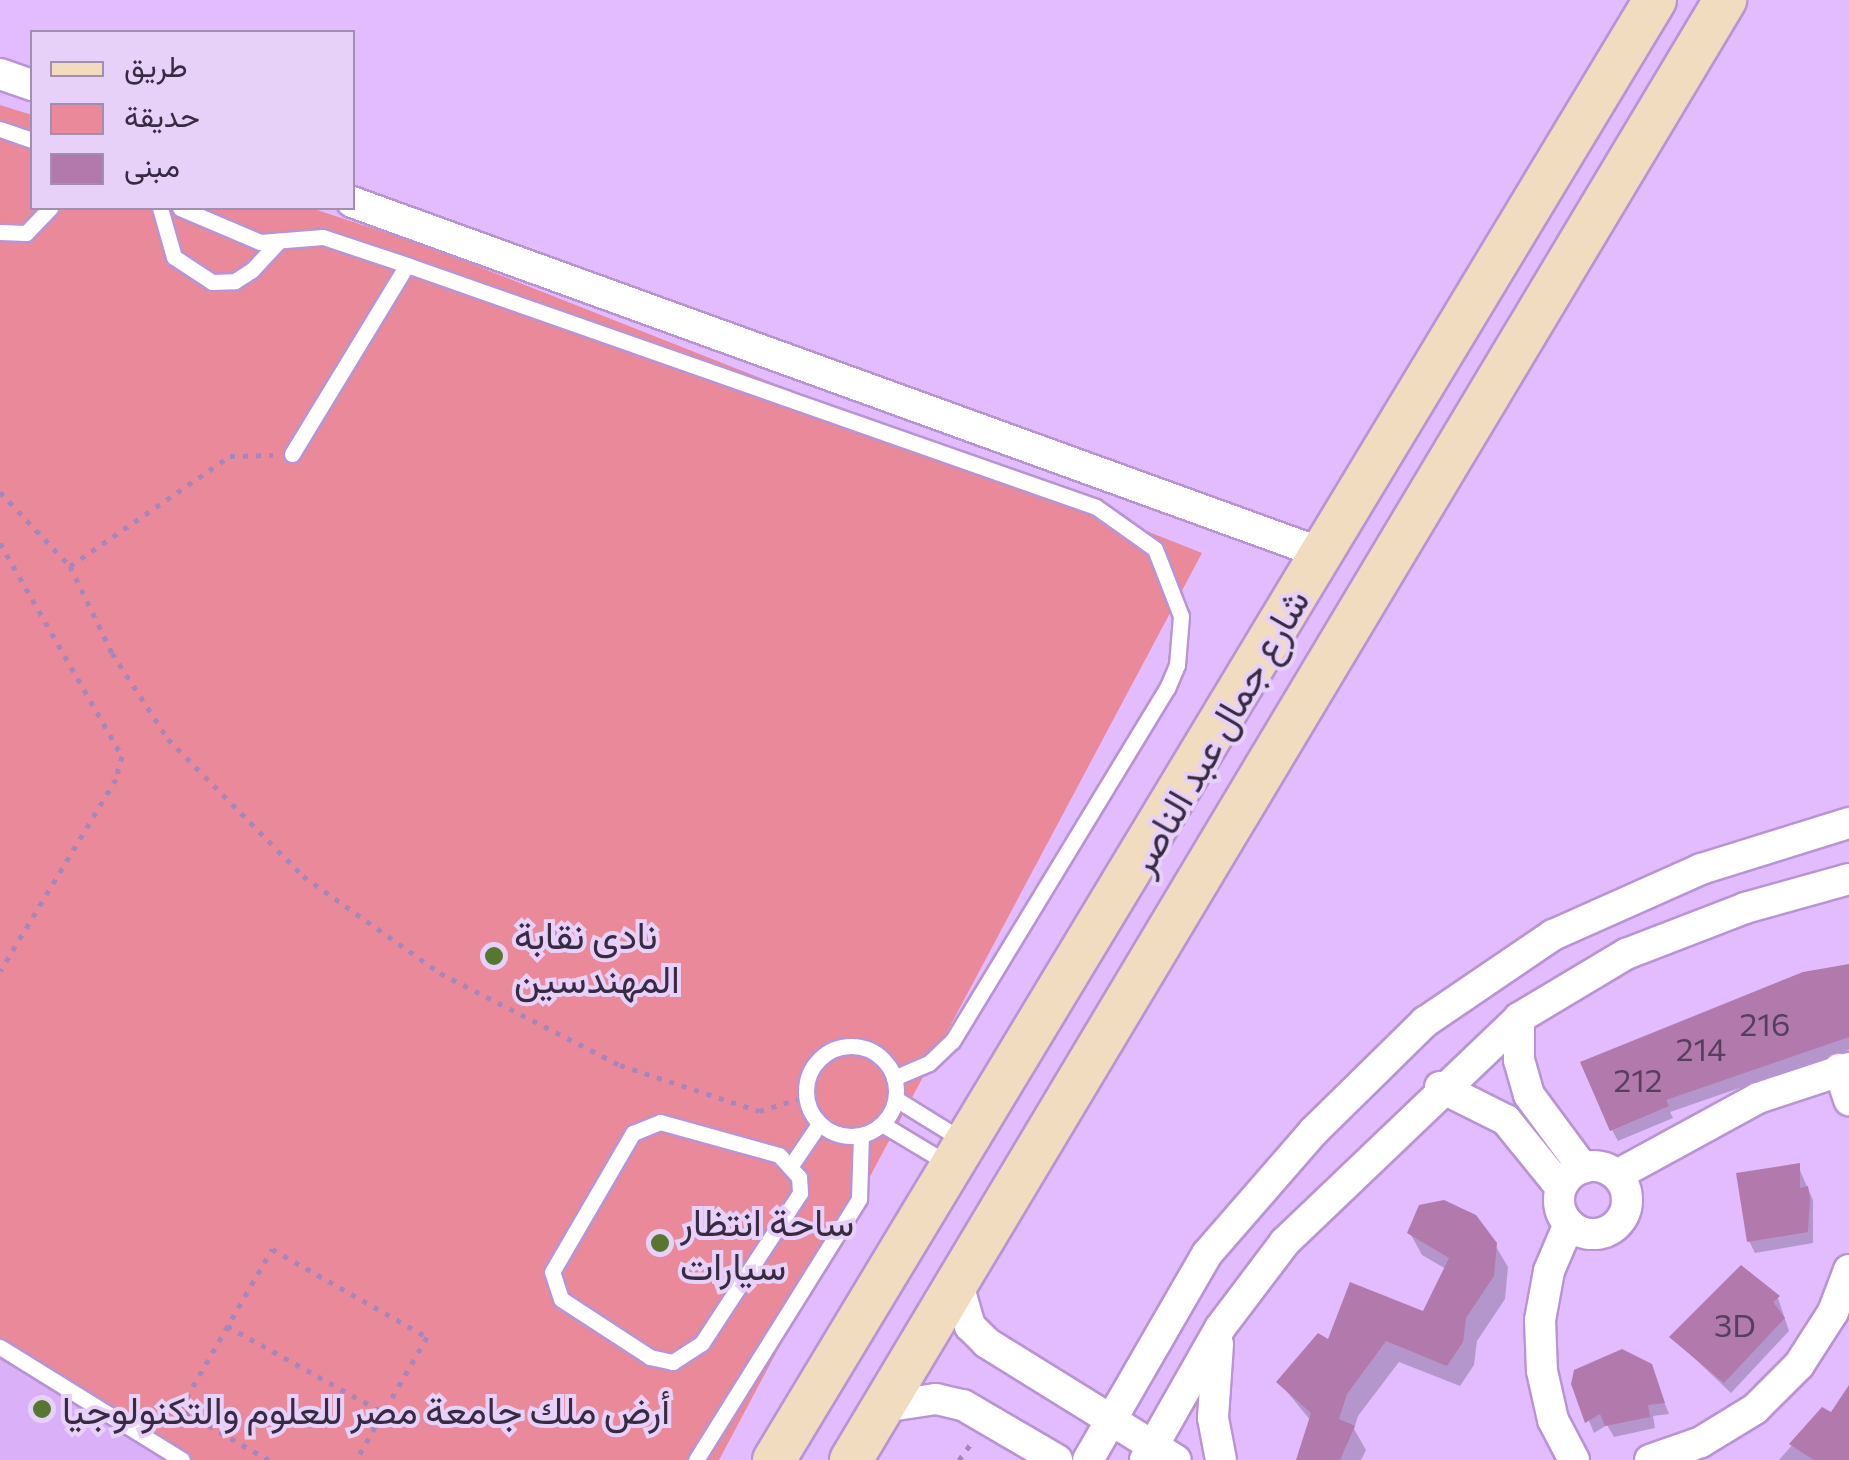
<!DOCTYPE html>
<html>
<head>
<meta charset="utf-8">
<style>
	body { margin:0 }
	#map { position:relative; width:1849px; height:1460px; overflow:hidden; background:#e2bcff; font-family:Commissioner,Vazirmatn,sans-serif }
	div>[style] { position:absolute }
	.built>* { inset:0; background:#dab0f9 }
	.green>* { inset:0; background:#ea8999 }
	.shadow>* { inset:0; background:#0003 }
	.building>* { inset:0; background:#b279ac }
	.path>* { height:5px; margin-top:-2.5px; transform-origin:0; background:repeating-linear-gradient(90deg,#a587bc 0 5px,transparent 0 13px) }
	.roads { filter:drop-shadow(2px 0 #b994d4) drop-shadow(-2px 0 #b994d4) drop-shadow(0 2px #b994d4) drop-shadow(0 -2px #b994d4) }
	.lane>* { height:15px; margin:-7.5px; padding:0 7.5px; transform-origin:7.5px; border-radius:7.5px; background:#fff }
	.lane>.ring { margin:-7.5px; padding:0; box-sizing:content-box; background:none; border:15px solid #fff; border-radius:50% }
	.street>* { height:30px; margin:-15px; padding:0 15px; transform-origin:15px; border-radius:15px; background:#fff }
	.street>.ring { margin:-15px; padding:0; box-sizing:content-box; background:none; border:30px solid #fff; border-radius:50% }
	.secondary>* { height:42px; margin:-21px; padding:0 21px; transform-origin:21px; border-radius:21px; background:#f1dcc0 }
	.dots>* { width:28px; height:28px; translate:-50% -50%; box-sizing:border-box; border:5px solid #e7d1f9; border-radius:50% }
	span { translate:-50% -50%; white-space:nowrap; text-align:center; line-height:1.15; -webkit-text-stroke:8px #e7d1f9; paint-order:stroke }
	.number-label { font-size:32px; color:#573e5e }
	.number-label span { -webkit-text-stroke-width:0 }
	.street-label { font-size:38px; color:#392a44 }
	.poi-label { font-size:38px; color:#392a44 }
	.left { translate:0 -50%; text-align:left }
	.legend { position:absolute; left:30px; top:30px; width:325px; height:180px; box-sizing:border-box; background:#e7d1f9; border:2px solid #a18eb1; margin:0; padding:12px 18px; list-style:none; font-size:30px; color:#392a44 }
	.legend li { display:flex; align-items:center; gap:20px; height:50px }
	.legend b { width:50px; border:2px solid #a18eb1 }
</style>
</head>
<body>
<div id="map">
	<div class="built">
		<i style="clip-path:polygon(0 1359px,170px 1460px,0 1460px)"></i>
	</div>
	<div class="green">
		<i style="clip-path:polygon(0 105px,32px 115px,32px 208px,311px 208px,429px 247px,1202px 553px,719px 1460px,170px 1460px,0 1359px)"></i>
	</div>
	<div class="shadow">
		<i style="clip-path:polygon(1849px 965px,1849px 1050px,1670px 1112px,1673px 1118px,1618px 1141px,1612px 1130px)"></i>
		<i style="clip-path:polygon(1798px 1166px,1813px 1200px,1813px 1243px,1755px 1253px,1749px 1241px)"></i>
		<i style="clip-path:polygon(1410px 1233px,1495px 1245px,1508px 1267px,1505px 1299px,1477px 1341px,1474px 1365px,1460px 1386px,1399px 1362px,1358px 1416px,1354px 1429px,1366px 1450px,1361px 1460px,1300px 1460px,1311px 1421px,1279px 1382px,1330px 1342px,1425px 1314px,1446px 1269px,1422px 1255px)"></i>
		<i style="clip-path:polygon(1741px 1269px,1778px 1298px,1789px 1331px,1731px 1393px,1672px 1337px)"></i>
		<i style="clip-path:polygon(1650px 1366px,1669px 1414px,1653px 1416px,1655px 1428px,1614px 1437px,1607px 1425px,1594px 1433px,1574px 1384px)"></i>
		<i style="clip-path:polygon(1849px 1390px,1849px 1460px,1779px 1460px,1823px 1410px,1832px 1416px)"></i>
	</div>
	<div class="building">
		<i style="clip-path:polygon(1849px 964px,1849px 1037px,1666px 1100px,1669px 1106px,1610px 1131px,1580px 1062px,1803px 972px)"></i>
		<i style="clip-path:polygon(1800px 1163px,1800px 1188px,1808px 1186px,1810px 1198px,1808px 1232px,1747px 1242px,1736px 1173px)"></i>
		<i style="clip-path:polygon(1444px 1200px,1476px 1215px,1497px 1243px,1494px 1276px,1466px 1318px,1463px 1342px,1447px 1366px,1386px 1341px,1347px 1394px,1339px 1419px,1355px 1426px,1340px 1460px,1296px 1460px,1311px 1413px,1276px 1382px,1318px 1333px,1328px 1339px,1350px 1282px,1423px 1311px,1449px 1258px,1407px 1233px,1419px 1205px)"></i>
		<i style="clip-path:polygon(1741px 1265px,1780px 1296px,1773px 1302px,1785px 1318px,1724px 1383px,1669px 1337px)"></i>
		<i style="clip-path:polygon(1622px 1349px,1652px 1364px,1665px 1403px,1648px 1405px,1650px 1417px,1605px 1426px,1600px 1414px,1585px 1423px,1571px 1384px,1574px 1370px)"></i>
		<i style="clip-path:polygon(1849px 1385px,1849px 1460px,1814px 1460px,1789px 1444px,1822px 1407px,1831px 1412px)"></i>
	</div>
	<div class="path">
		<i style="left:0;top:492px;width:102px;rotate:46.6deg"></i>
		<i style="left:70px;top:566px;width:97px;rotate:64.2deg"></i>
		<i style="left:112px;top:653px;width:103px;rotate:56.9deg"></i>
		<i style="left:168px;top:739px;width:192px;rotate:45.4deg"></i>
		<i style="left:303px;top:876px;width:168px;rotate:35.3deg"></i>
		<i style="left:440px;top:973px;width:202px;rotate:27.1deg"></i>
		<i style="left:620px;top:1065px;width:146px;rotate:18.3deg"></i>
		<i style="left:759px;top:1111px;width:48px;rotate:-16.9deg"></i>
		<i style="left:0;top:543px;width:245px;rotate:60.2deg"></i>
		<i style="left:122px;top:756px;width:24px;rotate:105deg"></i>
		<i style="left:116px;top:779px;width:224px;rotate:121.1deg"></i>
		<i style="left:70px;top:566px;width:194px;rotate:-34.5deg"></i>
		<i style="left:230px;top:456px;width:43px;rotate:-1.3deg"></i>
		<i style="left:227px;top:1326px;width:179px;rotate:29deg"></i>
		<i style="left:269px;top:1460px;width:103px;rotate:-150.2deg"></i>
		<i style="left:180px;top:1409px;width:185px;rotate:-60.1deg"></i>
		<i style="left:272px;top:1249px;width:178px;rotate:29.6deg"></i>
		<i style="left:427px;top:1337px;width:142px;rotate:120deg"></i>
		<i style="left:959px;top:1460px;width:22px;rotate:-54deg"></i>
	</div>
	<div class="roads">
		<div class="lane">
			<i style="left:0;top:129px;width:34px;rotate:19deg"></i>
			<i style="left:160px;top:208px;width:51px;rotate:74.1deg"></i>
			<i style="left:174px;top:257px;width:45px;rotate:33.3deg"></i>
			<i style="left:212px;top:282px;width:23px;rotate:-2deg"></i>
			<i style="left:235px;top:281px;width:20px;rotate:-33deg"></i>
			<i style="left:252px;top:270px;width:40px;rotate:-47deg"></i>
			<i style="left:180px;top:208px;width:87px;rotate:23deg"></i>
			<i style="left:260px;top:242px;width:63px;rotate:-4.5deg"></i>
			<i style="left:323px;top:237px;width:89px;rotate:18.4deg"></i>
			<i style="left:407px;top:265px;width:730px;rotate:19.35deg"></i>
			<i style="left:1096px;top:507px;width:72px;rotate:35.4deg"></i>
			<i style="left:1155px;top:549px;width:72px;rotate:68.8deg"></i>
			<i style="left:1181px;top:616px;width:49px;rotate:94.7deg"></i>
			<i style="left:1177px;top:665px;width:25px;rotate:113deg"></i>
			<i style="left:1167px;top:688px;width:413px;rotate:121.3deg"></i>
			<i style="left:952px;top:1041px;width:32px;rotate:136deg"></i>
			<i style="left:929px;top:1063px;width:38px;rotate:157deg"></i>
			<i style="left:0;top:232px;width:26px;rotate:2deg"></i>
			<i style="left:26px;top:233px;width:35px;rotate:-46deg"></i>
			<i style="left:292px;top:454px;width:221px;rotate:-58.7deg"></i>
			<i class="ring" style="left:806px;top:1046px;width:75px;height:75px"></i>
			<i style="left:896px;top:1099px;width:80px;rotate:31.7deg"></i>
			<i style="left:660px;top:1122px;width:123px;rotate:15.5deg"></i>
			<i style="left:779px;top:1155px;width:30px;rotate:48deg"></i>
			<i style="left:799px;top:1177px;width:16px;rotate:86deg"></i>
			<i style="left:800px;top:1193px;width:179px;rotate:123.2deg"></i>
			<i style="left:702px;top:1343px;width:35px;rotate:147deg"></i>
			<i style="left:673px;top:1362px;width:24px;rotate:-168deg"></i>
			<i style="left:650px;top:1357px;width:106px;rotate:-146.9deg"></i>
			<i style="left:561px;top:1299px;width:28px;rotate:-108deg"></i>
			<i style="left:552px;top:1272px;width:161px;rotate:-59.8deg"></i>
			<i style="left:633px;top:1133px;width:29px;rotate:-22deg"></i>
			<i style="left:882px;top:1124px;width:76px;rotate:31deg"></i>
			<i style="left:792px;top:1164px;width:48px;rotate:-56deg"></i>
			<i style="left:0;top:1347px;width:214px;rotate:31.8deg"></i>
			<i style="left:696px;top:1460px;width:308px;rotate:-58deg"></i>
			<i style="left:859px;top:1199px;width:64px;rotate:-88.2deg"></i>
		</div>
		<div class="street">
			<i style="left:0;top:74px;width:34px;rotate:19deg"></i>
			<i style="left:352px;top:202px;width:1031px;rotate:19.91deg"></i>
			<i style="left:1519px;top:1018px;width:42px;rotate:90deg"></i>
			<i style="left:1519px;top:1060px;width:36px;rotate:74deg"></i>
			<i style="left:1529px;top:1095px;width:91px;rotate:53.5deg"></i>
			<i style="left:1839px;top:1069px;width:33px;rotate:72deg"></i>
			<i style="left:1440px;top:1087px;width:74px;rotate:26.6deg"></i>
			<i style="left:1506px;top:1120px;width:87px;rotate:51deg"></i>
			<i class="ring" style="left:1559px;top:1166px;width:38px;height:38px"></i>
			<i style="left:1617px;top:1175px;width:161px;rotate:-28.6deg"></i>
			<i style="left:1758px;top:1098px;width:96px;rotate:-18.2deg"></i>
			<i style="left:1569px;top:1224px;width:51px;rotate:113.1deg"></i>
			<i style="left:1549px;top:1271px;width:50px;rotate:100.4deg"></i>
			<i style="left:1540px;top:1320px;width:51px;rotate:87.8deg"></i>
			<i style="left:1542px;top:1371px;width:50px;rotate:77.3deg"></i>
			<i style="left:1553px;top:1420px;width:45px;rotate:62.3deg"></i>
			<i style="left:958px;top:1284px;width:44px;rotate:74.1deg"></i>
			<i style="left:970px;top:1326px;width:24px;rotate:45deg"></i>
			<i style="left:987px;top:1343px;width:222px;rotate:31.8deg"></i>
			<i style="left:1218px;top:1344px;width:74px;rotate:93.9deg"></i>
			<i style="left:1213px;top:1418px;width:43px;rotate:79.2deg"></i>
			<i style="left:883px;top:1407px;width:54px;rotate:-8.6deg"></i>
			<i style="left:936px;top:1399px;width:28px;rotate:13deg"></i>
			<i style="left:963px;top:1405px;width:109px;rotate:30.3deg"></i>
			<i style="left:1088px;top:1460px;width:238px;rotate:-60deg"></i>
			<i style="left:1207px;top:1254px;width:163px;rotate:-49deg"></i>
			<i style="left:1314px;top:1131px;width:156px;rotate:-44.5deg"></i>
			<i style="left:1425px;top:1022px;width:155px;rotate:-34.2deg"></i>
			<i style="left:1553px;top:935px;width:162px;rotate:-24deg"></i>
			<i style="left:1701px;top:869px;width:155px;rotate:-17.3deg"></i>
			<i style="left:1145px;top:1460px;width:152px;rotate:-60.4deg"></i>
			<i style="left:1220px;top:1328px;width:108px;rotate:-52.9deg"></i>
			<i style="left:1285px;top:1242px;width:324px;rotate:-43.7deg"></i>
			<i style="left:1519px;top:1018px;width:125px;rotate:-30.9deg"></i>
			<i style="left:1626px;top:954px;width:128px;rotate:-21.1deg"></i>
			<i style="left:1745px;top:908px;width:108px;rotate:-15.6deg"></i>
			<i style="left:1650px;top:1460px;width:54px;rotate:-19.4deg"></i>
			<i style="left:1701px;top:1442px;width:63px;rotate:-31.4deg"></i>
			<i style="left:1755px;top:1409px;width:62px;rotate:-45deg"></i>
			<i style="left:1799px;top:1365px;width:63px;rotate:-57.3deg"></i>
			<i style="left:1833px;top:1312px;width:45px;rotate:-69.1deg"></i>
		</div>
		<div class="secondary">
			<i style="left:774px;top:1460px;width:1705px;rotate:-58.89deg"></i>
			<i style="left:851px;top:1460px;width:1702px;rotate:-59.09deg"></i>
		</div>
	</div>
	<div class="dots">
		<i style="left:494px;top:956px;background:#56772f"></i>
		<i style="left:660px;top:1243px;background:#56772f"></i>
		<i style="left:42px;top:1409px;background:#56772f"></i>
	</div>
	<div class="number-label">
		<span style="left:1765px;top:1023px">216</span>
		<span style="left:1701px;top:1048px">214</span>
		<span style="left:1638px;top:1079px">212</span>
		<span style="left:1735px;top:1324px">3D</span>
	</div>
	<div class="street-label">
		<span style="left:1217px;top:731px;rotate:-60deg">شارع جمال عبد الناصر</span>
	</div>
	<div class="poi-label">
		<span class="left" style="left:514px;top:956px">نادى نقابة<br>المهندسين</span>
		<span class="left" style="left:680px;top:1243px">ساحة انتظار<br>سيارات</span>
		<span class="left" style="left:62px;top:1409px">أرض ملك جامعة مصر للعلوم والتكنولوجيا</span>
	</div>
	<ul class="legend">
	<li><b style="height:12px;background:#f1dcc0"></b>طريق</li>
	<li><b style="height:28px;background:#ea8999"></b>حديقة</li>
	<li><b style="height:28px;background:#b279ac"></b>مبنى</li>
	</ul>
</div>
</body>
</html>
